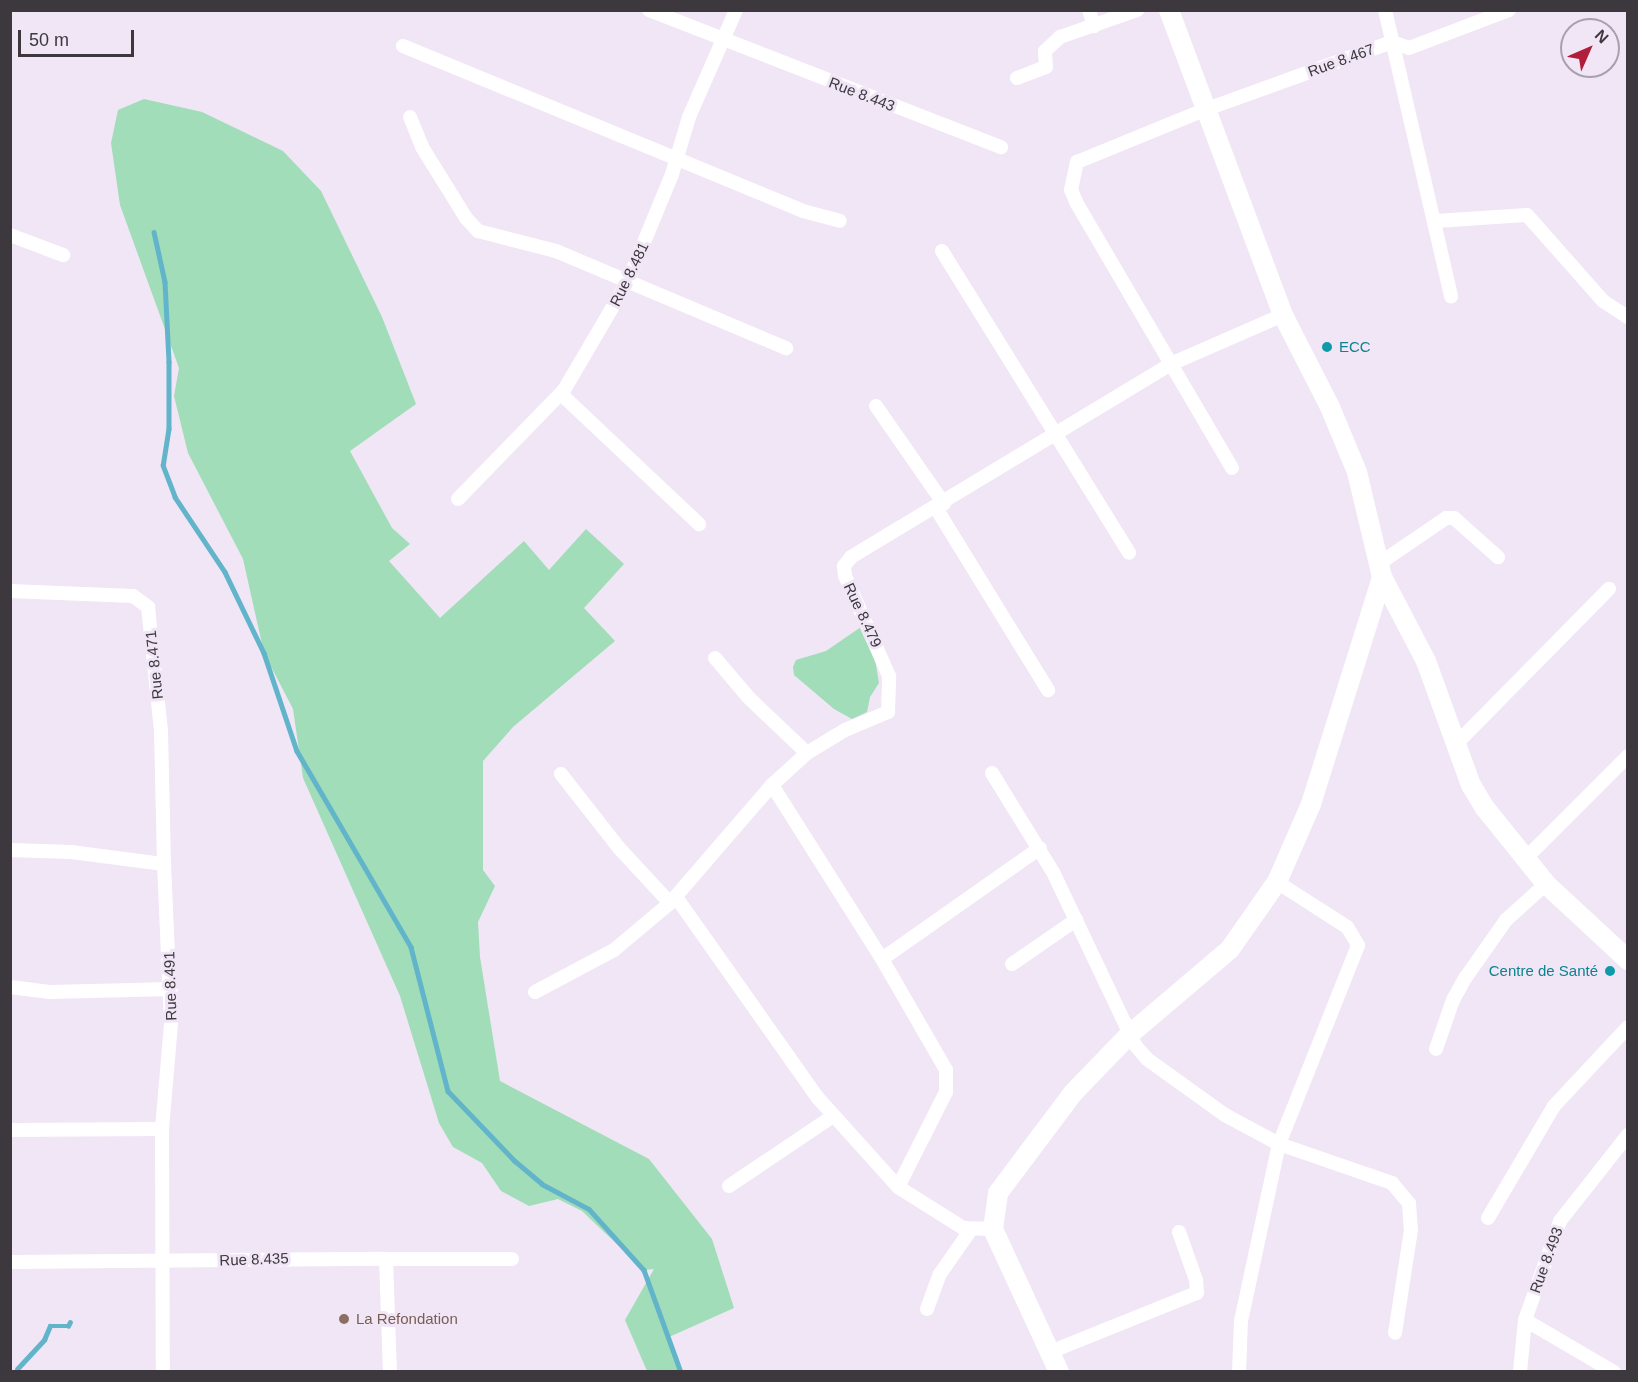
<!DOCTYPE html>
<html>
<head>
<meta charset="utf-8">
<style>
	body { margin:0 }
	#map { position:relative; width:1638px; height:1382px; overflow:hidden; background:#f0e6f6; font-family:Arial,sans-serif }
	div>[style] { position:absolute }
	.green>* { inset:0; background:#a0ddb8 }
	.stream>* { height:4.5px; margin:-2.25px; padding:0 2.25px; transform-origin:2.25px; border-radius:2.25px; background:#62b4ca }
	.street>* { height:14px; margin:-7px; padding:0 7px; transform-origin:7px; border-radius:7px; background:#fff }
	.secondary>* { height:20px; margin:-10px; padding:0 10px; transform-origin:10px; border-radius:10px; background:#fff }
	.dots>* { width:16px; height:16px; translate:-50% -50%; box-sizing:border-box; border:3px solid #f0e6f6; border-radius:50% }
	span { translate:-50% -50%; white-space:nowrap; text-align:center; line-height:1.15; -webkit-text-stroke:6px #f0e6f6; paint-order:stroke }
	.street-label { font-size:15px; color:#3c383e }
	.culture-label { font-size:15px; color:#0d838f }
	.left { translate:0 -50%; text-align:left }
	.right { translate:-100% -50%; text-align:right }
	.education-label { font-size:15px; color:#785e54 }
	.frame { position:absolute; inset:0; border:12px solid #3c383e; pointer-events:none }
	.north { position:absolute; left:1560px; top:18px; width:60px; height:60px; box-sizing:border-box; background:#f0e6f6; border:2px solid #a8a0ac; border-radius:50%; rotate:45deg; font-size:16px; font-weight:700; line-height:24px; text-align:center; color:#3c383e }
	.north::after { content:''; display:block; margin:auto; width:21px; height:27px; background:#b11e3a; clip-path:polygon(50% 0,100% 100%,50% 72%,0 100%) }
	.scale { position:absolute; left:18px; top:30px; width:116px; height:27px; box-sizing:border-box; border:3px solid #3c383e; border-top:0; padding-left:8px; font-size:18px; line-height:21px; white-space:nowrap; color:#3c383e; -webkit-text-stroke:4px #f0e6f6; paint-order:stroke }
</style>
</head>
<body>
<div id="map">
	<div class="green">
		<i style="clip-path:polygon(144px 99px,202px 112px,283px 151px,321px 191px,382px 317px,416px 404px,350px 451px,392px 528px,410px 544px,389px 561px,440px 618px,524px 541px,549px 570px,586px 529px,624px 564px,584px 608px,615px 641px,513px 727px,483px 761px,483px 870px,495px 886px,478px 922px,480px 957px,500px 1081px,649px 1159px,712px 1239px,734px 1308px,669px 1337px,681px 1371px,647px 1371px,625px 1320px,654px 1269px,644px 1270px,582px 1211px,558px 1199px,529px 1206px,501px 1191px,482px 1163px,453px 1147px,439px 1123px,400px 996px,303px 778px,293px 709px,264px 653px,243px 559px,188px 453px,174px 396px,179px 368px,120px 205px,111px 143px,118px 110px)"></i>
		<i style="clip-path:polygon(861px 627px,873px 647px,879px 683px,870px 697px,867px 712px,852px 719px,834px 709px,794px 675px,793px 667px,796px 660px,826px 651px)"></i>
	</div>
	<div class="stream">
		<i style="left:154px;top:232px;width:51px;rotate:77.6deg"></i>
		<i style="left:165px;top:282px;width:80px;rotate:87.1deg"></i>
		<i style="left:169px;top:362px;width:67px;rotate:90deg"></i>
		<i style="left:169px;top:429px;width:36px;rotate:99deg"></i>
		<i style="left:163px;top:465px;width:34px;rotate:69deg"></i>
		<i style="left:175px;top:497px;width:90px;rotate:56.3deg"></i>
		<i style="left:225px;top:572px;width:90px;rotate:64.3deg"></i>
		<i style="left:264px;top:653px;width:103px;rotate:71.4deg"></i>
		<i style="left:297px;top:751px;width:227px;rotate:59.8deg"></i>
		<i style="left:411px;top:947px;width:149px;rotate:75.6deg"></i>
		<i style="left:448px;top:1091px;width:97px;rotate:46.3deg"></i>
		<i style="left:515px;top:1161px;width:35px;rotate:40deg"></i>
		<i style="left:542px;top:1184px;width:53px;rotate:28deg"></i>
		<i style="left:589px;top:1209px;width:82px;rotate:48deg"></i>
		<i style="left:644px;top:1270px;width:109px;rotate:70.1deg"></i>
		<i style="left:17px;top:1369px;width:40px;rotate:-47deg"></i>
		<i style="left:44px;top:1340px;width:15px;rotate:-67deg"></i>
		<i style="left:50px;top:1326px;width:18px"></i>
		<i style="left:68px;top:1326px;width:4px;rotate:-63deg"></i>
	</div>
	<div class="street">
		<i style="left:649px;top:10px;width:378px;rotate:21.3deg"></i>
		<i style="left:1089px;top:10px;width:17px;rotate:73deg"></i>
		<i style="left:1385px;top:10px;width:294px;rotate:77deg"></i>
		<i style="left:403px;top:46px;width:433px;rotate:22.4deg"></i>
		<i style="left:803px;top:211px;width:38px;rotate:15deg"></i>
		<i style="left:1017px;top:78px;width:31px;rotate:-21deg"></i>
		<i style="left:1046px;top:67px;width:16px;rotate:-94deg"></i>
		<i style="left:1045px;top:51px;width:21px;rotate:-43deg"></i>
		<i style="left:1060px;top:37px;width:82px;rotate:-19.3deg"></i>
		<i style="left:410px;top:117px;width:32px;rotate:68deg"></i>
		<i style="left:422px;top:147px;width:84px;rotate:58.2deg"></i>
		<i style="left:466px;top:218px;width:18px;rotate:47deg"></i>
		<i style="left:478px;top:231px;width:81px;rotate:14.4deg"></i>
		<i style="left:556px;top:251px;width:250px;rotate:22.9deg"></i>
		<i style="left:1436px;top:221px;width:91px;rotate:-3.8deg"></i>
		<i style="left:1527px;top:215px;width:115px;rotate:48.5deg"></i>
		<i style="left:1603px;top:301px;width:30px;rotate:33deg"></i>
		<i style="left:10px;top:235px;width:57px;rotate:20.7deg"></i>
		<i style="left:942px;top:251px;width:355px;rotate:58.2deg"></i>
		<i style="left:561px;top:394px;width:190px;rotate:43.3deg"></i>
		<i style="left:876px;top:406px;width:119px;rotate:55.2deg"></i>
		<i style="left:1232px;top:468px;width:306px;rotate:-120.4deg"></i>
		<i style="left:1077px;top:204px;width:15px;rotate:-113deg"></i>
		<i style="left:1071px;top:190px;width:29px;rotate:-78deg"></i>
		<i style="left:1077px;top:162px;width:140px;rotate:-22.2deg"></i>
		<i style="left:1207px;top:109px;width:197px;rotate:-19.9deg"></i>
		<i style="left:1392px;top:42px;width:18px;rotate:19deg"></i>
		<i style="left:1409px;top:48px;width:107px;rotate:-20.8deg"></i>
		<i style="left:458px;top:499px;width:152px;rotate:-45.8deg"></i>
		<i style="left:564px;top:390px;width:126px;rotate:-59.6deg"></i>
		<i style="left:628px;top:281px;width:116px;rotate:-67.6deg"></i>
		<i style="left:672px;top:174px;width:59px;rotate:-73.4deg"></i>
		<i style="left:689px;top:117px;width:117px;rotate:-66.3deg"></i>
		<i style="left:936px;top:508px;width:214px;rotate:58.4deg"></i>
		<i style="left:1380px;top:563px;width:80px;rotate:-34.3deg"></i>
		<i style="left:1446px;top:518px;width:8px"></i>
		<i style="left:1454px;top:518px;width:59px;rotate:41.6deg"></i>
		<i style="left:10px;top:591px;width:123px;rotate:2.3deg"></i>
		<i style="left:133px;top:596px;width:19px;rotate:36deg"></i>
		<i style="left:148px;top:607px;width:125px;rotate:84deg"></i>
		<i style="left:161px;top:731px;width:133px;rotate:88.7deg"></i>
		<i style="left:715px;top:658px;width:52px;rotate:49.6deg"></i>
		<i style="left:749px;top:698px;width:80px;rotate:43.5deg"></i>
		<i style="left:1456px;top:744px;width:218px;rotate:-45.4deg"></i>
		<i style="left:992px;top:773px;width:116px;rotate:58.4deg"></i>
		<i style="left:1053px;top:872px;width:191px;rotate:64.6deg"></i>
		<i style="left:1135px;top:1045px;width:18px;rotate:49deg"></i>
		<i style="left:1147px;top:1059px;width:96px;rotate:35.7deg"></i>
		<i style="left:1225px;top:1115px;width:61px;rotate:28.2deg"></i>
		<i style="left:1279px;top:1144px;width:214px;rotate:-68.3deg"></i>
		<i style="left:1358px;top:945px;width:21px;rotate:-121deg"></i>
		<i style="left:1347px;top:927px;width:83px;rotate:-147.3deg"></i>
		<i style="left:561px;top:774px;width:94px;rotate:51.9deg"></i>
		<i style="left:619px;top:848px;width:75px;rotate:47.2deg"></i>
		<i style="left:772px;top:785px;width:206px;rotate:57.7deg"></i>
		<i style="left:882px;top:959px;width:128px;rotate:60deg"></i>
		<i style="left:946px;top:1070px;width:22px;rotate:90deg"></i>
		<i style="left:946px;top:1092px;width:106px;rotate:116.8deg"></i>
		<i style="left:10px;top:850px;width:61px;rotate:1.9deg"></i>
		<i style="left:71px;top:852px;width:94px;rotate:7.4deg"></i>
		<i style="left:164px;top:864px;width:160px;rotate:87.5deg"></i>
		<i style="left:171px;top:1024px;width:105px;rotate:94.9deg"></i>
		<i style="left:162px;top:1129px;width:243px;rotate:89.8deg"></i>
		<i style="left:1525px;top:859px;width:146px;rotate:-45deg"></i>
		<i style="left:676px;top:897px;width:246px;rotate:54.8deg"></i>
		<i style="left:818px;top:1098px;width:120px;rotate:48deg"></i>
		<i style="left:898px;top:1187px;width:77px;rotate:32.2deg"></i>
		<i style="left:963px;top:1228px;width:30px;rotate:2deg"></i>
		<i style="left:882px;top:959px;width:193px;rotate:-35.1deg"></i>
		<i style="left:1012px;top:964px;width:78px;rotate:-34.5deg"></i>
		<i style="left:10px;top:987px;width:40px;rotate:7.1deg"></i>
		<i style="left:50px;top:992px;width:121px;rotate:-1.4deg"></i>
		<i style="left:535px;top:992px;width:89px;rotate:-28deg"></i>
		<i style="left:614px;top:950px;width:73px;rotate:-40deg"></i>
		<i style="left:670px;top:903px;width:156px;rotate:-49.2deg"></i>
		<i style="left:772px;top:785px;width:47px;rotate:-42.4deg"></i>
		<i style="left:807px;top:753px;width:44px;rotate:-31.2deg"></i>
		<i style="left:845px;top:730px;width:47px;rotate:-22.7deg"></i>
		<i style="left:888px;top:712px;width:36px;rotate:-88deg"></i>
		<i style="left:889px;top:676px;width:109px;rotate:-113.7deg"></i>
		<i style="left:845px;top:576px;width:10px;rotate:-96deg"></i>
		<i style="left:844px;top:566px;width:11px;rotate:-52deg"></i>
		<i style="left:851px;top:557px;width:376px;rotate:-31.1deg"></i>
		<i style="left:1173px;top:363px;width:120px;rotate:-23.6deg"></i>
		<i style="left:1436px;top:1049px;width:52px;rotate:-70.9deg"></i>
		<i style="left:1453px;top:1000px;width:26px;rotate:-61deg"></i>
		<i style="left:1466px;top:977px;width:70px;rotate:-54.9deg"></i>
		<i style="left:1506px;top:920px;width:54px;rotate:-42deg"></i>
		<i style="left:10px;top:1130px;width:152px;rotate:-0.4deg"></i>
		<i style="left:729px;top:1186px;width:125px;rotate:-33.9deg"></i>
		<i style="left:1488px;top:1218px;width:130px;rotate:-59.5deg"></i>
		<i style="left:1554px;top:1106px;width:108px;rotate:-46.9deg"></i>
		<i style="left:386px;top:1259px;width:126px"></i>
		<i style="left:10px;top:1262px;width:376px;rotate:-0.5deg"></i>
		<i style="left:386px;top:1259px;width:113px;rotate:88deg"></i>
		<i style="left:927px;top:1309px;width:37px;rotate:-70deg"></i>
		<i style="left:940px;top:1274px;width:52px;rotate:-55.1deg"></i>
		<i style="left:1525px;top:1320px;width:103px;rotate:30.3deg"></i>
		<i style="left:1050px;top:1352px;width:158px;rotate:-21.9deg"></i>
		<i style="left:1197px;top:1293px;width:13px;rotate:-94deg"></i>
		<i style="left:1196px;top:1280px;width:51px;rotate:-109.5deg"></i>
		<i style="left:1239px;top:1372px;width:51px;rotate:-87.8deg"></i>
		<i style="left:1241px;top:1321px;width:181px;rotate:-77.9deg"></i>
		<i style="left:1279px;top:1144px;width:120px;rotate:19deg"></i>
		<i style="left:1392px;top:1183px;width:26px;rotate:50deg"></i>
		<i style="left:1409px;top:1203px;width:27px;rotate:86deg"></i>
		<i style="left:1411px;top:1230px;width:104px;rotate:98.8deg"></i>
		<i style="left:1520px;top:1372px;width:52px;rotate:-84.5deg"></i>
		<i style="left:1525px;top:1320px;width:105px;rotate:-70.5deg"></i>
		<i style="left:1560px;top:1221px;width:110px;rotate:-51.7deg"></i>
	</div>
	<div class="secondary">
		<i style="left:1382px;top:577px;width:95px;rotate:62.4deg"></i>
		<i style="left:1426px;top:661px;width:132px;rotate:70.1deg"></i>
		<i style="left:1471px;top:785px;width:27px;rotate:59deg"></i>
		<i style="left:1485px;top:808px;width:97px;rotate:51.2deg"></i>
		<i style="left:1546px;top:884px;width:112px;rotate:42.8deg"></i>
		<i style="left:1059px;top:1372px;width:157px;rotate:-114.8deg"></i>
		<i style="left:993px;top:1229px;width:36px;rotate:-82deg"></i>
		<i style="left:998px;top:1193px;width:125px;rotate:-53.1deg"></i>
		<i style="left:1073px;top:1093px;width:81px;rotate:-46deg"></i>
		<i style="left:1129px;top:1035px;width:133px;rotate:-40.4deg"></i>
		<i style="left:1230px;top:949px;width:82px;rotate:-55deg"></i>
		<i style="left:1277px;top:882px;width:85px;rotate:-66.4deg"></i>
		<i style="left:1311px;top:804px;width:238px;rotate:-72.6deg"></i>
		<i style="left:1382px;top:577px;width:108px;rotate:-103.4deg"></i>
		<i style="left:1357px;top:472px;width:70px;rotate:-112.6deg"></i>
		<i style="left:1330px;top:407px;width:103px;rotate:-117.1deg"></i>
		<i style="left:1283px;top:315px;width:326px;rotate:-110.5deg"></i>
	</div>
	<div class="dots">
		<i style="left:1327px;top:347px;background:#0f9aa8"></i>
		<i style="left:1610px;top:971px;background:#0f9aa8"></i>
		<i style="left:344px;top:1319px;background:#8d6e63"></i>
	</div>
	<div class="street-label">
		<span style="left:1341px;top:60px;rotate:-20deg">Rue 8.467</span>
		<span style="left:862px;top:94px;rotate:21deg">Rue 8.443</span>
		<span style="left:629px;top:274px;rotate:-64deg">Rue 8.481</span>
		<span style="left:863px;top:615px;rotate:65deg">Rue 8.479</span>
		<span style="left:154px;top:665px;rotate:-96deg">Rue 8.471</span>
		<span style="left:170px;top:986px;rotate:-92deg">Rue 8.491</span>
		<span style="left:254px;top:1259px;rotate:-2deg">Rue 8.435</span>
		<span style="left:1546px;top:1260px;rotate:-70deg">Rue 8.493</span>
	</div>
	<div class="culture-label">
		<span class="left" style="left:1339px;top:347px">ECC</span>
		<span class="right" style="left:1598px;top:971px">Centre de Santé</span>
	</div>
	<div class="education-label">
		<span class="left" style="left:356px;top:1319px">La Refondation</span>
	</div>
	<div class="frame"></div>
	<div class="north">N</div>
	<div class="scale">50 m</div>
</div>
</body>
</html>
